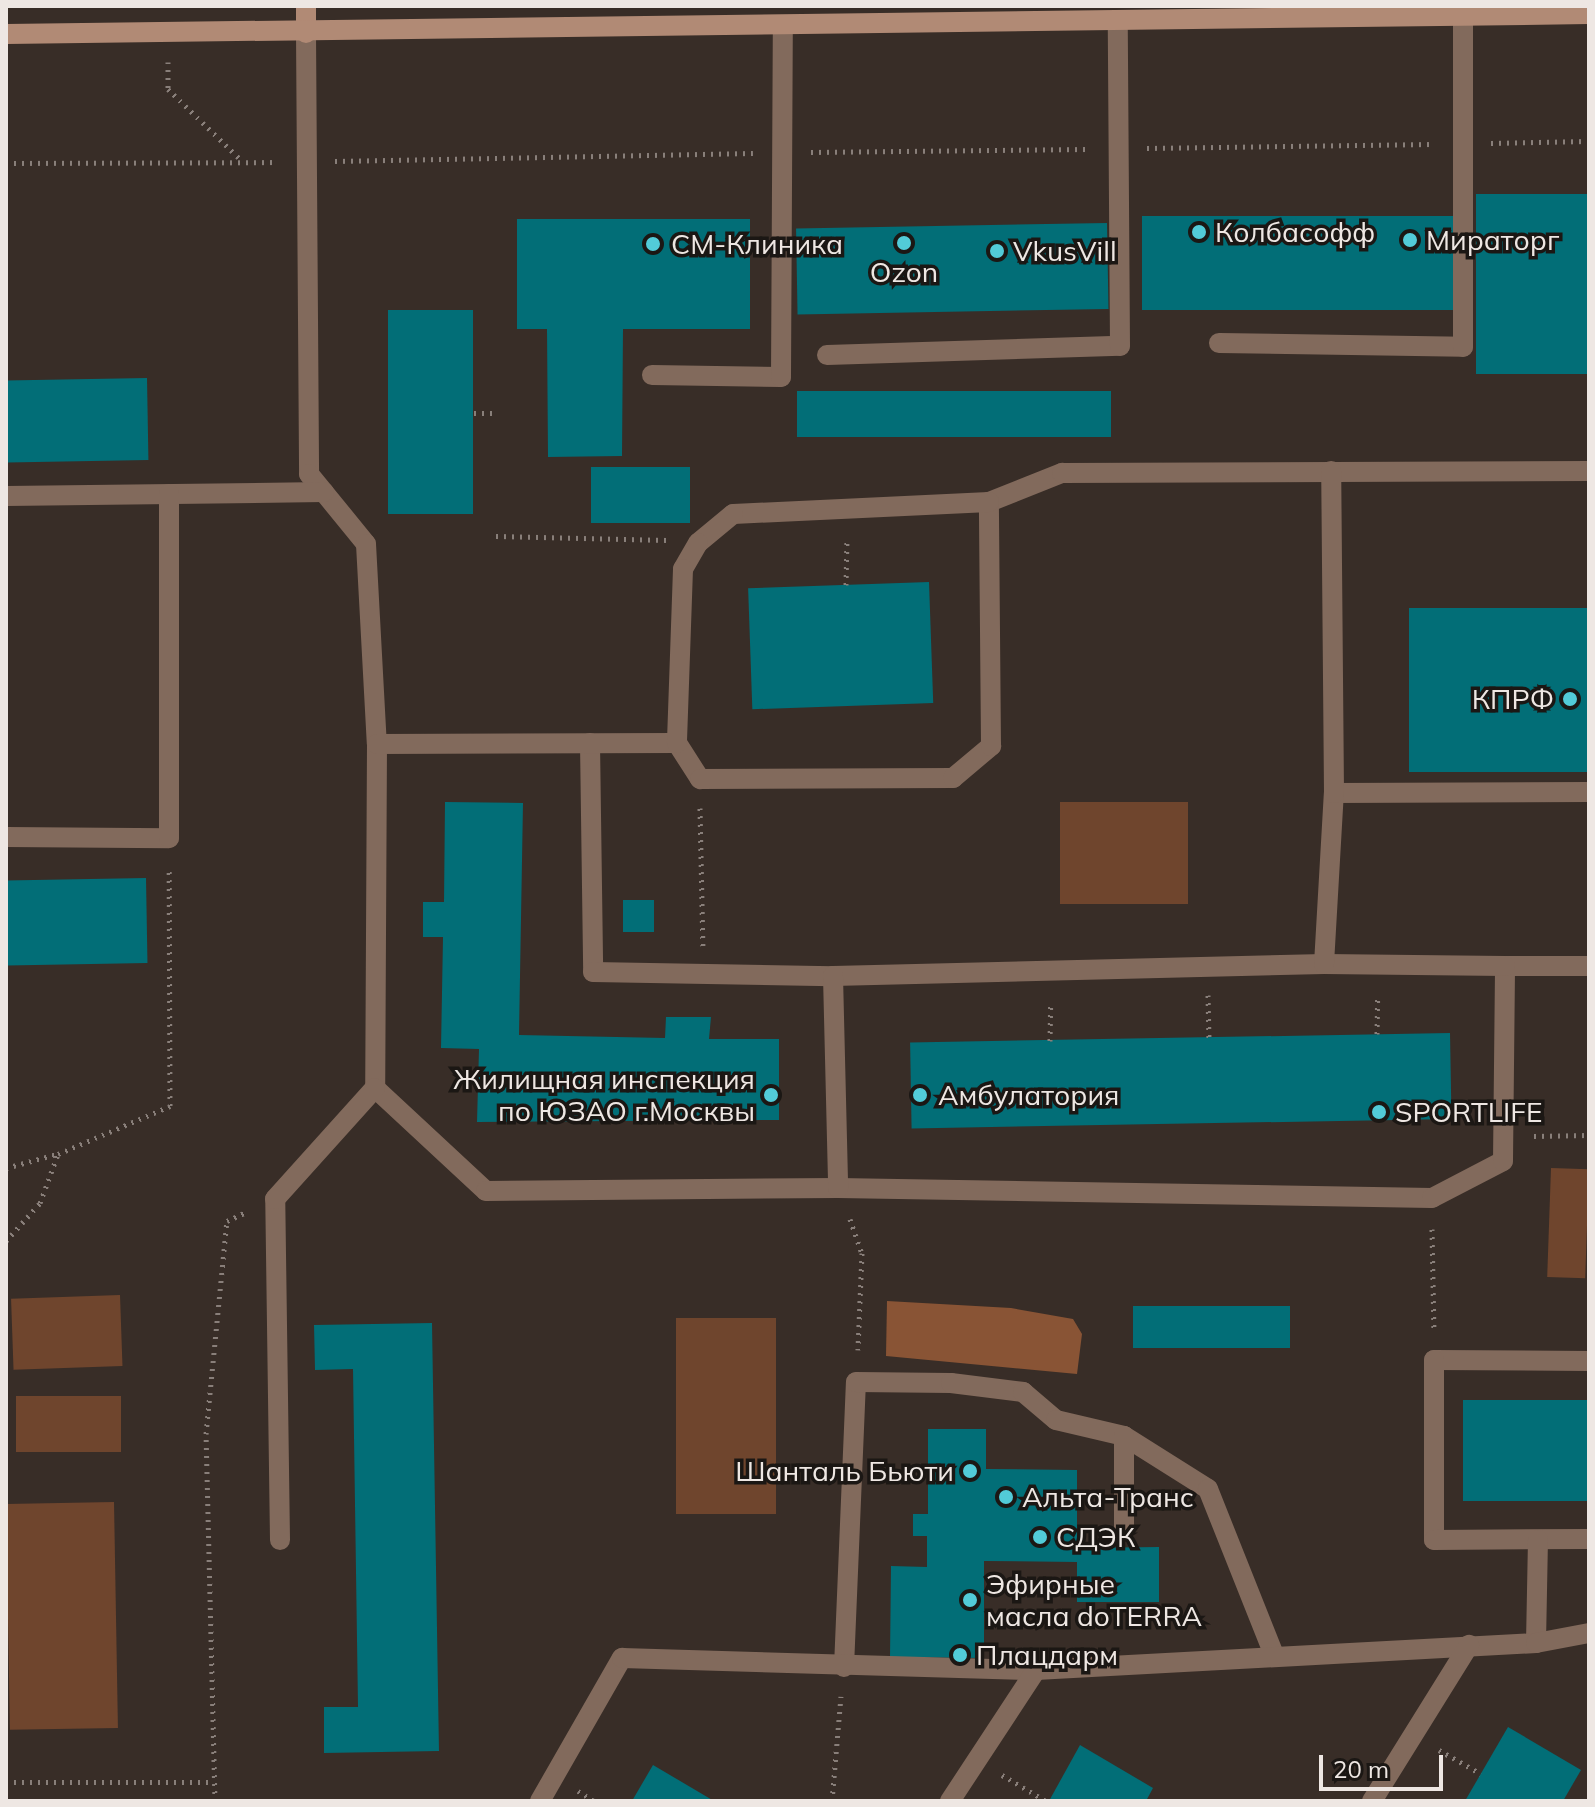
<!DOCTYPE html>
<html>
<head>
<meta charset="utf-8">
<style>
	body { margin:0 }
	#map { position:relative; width:1595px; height:1807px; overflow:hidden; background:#382d27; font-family:Mulish,sans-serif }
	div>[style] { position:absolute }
	.green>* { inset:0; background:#6f452d; transform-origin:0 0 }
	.forest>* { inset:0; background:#895435 }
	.building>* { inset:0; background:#026e77; transform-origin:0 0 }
	.path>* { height:5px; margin-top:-2.5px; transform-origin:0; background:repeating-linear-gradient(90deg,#897f7a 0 2px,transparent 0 8px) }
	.lane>* { height:20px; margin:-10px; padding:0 10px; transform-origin:10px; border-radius:10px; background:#826a5c }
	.secondary>* { height:20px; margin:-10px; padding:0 10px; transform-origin:10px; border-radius:10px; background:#b18a75 }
	.dots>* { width:22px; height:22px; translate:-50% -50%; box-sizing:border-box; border:4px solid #1b1714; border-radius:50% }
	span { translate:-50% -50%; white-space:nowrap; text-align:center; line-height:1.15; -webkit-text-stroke:7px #1b1714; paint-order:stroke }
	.poi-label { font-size:28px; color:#eee7e3 }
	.left { translate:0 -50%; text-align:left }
	.right { translate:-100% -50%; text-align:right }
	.frame { position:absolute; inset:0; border:8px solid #eee7e3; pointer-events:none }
	.scale { position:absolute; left:1319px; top:1755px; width:124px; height:36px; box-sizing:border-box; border:4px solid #eee7e3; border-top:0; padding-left:10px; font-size:24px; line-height:28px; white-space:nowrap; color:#eee7e3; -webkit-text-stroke:6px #1b1714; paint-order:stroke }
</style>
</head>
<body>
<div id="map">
	<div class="green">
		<i style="left:1060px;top:802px;width:128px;height:102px"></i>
		<i style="left:1551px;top:1168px;width:38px;height:109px;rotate:2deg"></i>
		<i style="left:120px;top:1295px;width:71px;height:109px;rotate:88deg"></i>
		<i style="left:676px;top:1318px;width:100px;height:196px"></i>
		<i style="left:121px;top:1396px;width:56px;height:105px;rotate:90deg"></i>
		<i style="left:114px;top:1502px;width:226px;height:108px;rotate:89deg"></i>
	</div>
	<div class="forest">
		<i style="clip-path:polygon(887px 1301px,1011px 1308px,1073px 1319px,1082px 1334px,1077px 1374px,886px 1356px)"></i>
	</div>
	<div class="building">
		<i style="left:1589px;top:194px;width:180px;height:113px;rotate:90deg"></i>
		<i style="left:1457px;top:216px;width:94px;height:315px;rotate:90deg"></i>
		<i style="clip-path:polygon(517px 219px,750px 219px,750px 329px,623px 329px,622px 456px,548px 457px,547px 329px,517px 329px)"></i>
		<i style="left:1107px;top:223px;width:86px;height:311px;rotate:89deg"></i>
		<i style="left:388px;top:310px;width:85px;height:204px"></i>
		<i style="left:147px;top:378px;width:82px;height:141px;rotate:89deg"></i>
		<i style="left:1111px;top:391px;width:46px;height:314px;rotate:90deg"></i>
		<i style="left:690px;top:467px;width:56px;height:99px;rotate:90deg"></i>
		<i style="left:929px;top:582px;width:121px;height:181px;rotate:88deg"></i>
		<i style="left:1409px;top:608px;width:180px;height:164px"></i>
		<i style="clip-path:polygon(445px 802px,523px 803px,519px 1035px,665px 1038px,666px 1017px,711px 1017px,709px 1039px,779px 1039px,779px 1120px,477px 1122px,479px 1049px,441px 1048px,443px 937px,423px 937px,423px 902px,444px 902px)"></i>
		<i style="left:146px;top:878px;width:85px;height:140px;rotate:89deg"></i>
		<i style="left:623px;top:900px;width:31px;height:32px"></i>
		<i style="left:1450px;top:1033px;width:86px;height:540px;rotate:89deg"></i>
		<i style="left:1290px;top:1306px;width:42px;height:157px;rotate:90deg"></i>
		<i style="clip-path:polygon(432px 1323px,439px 1751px,324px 1753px,324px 1707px,358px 1707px,353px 1369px,315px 1370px,314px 1325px)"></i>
		<i style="left:1463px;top:1400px;width:126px;height:101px"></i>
		<i style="clip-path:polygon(928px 1429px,986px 1429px,986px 1469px,1077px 1470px,1077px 1548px,1159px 1547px,1159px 1602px,1077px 1602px,1077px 1562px,984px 1561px,984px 1658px,890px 1657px,891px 1566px,927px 1567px,927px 1536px,913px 1536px,913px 1514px,928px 1514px)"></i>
		<i style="clip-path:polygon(1508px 1727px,1581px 1770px,1563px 1801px,1465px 1801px)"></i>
		<i style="clip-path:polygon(1080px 1745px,1153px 1788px,1146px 1801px,1049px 1801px)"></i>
		<i style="clip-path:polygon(653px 1765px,714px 1801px,632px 1801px)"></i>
	</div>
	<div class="path">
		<i style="left:168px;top:62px;width:27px;rotate:90deg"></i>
		<i style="left:168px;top:89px;width:103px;rotate:44.2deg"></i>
		<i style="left:1491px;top:143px;width:98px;rotate:-1.2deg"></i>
		<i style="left:1147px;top:148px;width:286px;rotate:-0.8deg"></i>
		<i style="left:811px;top:152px;width:278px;rotate:-0.6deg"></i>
		<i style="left:335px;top:161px;width:418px;rotate:-1.1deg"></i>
		<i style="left:6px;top:163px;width:271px;rotate:-0.2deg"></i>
		<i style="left:474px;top:413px;width:23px"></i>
		<i style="left:496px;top:536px;width:171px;rotate:1.3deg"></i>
		<i style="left:846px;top:585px;width:47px;rotate:-88.8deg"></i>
		<i style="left:700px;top:808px;width:138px;rotate:88.8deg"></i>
		<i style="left:1208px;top:995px;width:43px;rotate:88.7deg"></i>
		<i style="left:1377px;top:1034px;width:39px;rotate:-89deg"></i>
		<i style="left:1050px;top:1041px;width:39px;rotate:-89deg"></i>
		<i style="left:1534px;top:1136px;width:55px;rotate:-1deg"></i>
		<i style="left:6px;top:1168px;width:53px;rotate:-15.4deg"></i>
		<i style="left:850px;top:1219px;width:36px;rotate:71deg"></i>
		<i style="left:862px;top:1253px;width:97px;rotate:92.4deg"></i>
		<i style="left:1432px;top:1229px;width:102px;rotate:88.9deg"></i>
		<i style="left:6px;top:1241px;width:51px;rotate:-48.2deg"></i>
		<i style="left:40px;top:1203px;width:52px;rotate:-69.8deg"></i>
		<i style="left:58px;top:1154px;width:122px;rotate:-23.2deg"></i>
		<i style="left:170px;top:1106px;width:238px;rotate:-90.2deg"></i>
		<i style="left:1439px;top:1750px;width:48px;rotate:29.7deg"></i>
		<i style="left:1002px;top:1775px;width:51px;rotate:30.6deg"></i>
		<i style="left:6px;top:1782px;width:205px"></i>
		<i style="left:578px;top:1791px;width:19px;rotate:32deg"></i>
		<i style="left:215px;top:1801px;width:367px;rotate:-91.4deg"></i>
		<i style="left:206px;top:1434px;width:214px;rotate:-84.4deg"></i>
		<i style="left:227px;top:1221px;width:21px;rotate:-25deg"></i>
		<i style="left:832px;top:1801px;width:105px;rotate:-85.1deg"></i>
	</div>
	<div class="lane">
		<i style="left:306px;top:33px;width:441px;rotate:89.6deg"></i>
		<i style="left:309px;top:474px;width:90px;rotate:50.8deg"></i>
		<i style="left:366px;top:544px;width:200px;rotate:86.9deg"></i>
		<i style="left:377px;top:744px;width:344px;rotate:90.3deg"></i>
		<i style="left:375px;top:1088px;width:151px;rotate:42.9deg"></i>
		<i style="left:486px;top:1191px;width:352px;rotate:-0.5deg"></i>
		<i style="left:838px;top:1188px;width:594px;rotate:0.96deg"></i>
		<i style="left:1432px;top:1198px;width:80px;rotate:-27.5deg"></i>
		<i style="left:1503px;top:1161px;width:195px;rotate:-89.4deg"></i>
		<i style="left:1505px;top:966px;width:84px"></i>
		<i style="left:1219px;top:343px;width:244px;rotate:0.9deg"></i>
		<i style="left:1463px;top:347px;width:330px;rotate:-90deg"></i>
		<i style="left:827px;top:355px;width:293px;rotate:-1.8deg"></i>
		<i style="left:1120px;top:346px;width:325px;rotate:-90.4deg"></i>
		<i style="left:652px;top:375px;width:129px;rotate:0.9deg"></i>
		<i style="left:781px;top:377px;width:350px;rotate:-89.7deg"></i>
		<i style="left:6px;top:496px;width:318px;rotate:-0.7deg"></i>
		<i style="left:989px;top:502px;width:79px;rotate:-21.7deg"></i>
		<i style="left:1062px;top:473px;width:527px;rotate:-0.22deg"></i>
		<i style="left:590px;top:743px;width:229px;rotate:89.2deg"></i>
		<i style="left:593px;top:972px;width:240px;rotate:1deg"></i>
		<i style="left:833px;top:976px;width:491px;rotate:-1.4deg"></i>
		<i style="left:1324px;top:964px;width:181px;rotate:0.6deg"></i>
		<i style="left:377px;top:744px;width:300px;rotate:-0.2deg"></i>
		<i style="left:677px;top:743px;width:43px;rotate:57.4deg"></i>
		<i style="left:700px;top:779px;width:253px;rotate:-0.2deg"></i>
		<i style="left:953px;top:778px;width:50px;rotate:-40.1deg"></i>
		<i style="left:991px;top:746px;width:244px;rotate:-90.5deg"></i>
		<i style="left:989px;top:502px;width:256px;rotate:177.3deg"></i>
		<i style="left:733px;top:514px;width:45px;rotate:140.4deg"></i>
		<i style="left:698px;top:543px;width:30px;rotate:120deg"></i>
		<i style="left:683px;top:569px;width:174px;rotate:92deg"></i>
		<i style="left:1334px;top:793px;width:255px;rotate:-0.2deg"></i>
		<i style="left:6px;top:837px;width:163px;rotate:0.4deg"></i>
		<i style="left:169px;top:838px;width:344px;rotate:-90deg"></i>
		<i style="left:1324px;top:964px;width:171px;rotate:-86.7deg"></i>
		<i style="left:1334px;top:793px;width:322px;rotate:-90.5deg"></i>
		<i style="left:833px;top:976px;width:212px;rotate:88.6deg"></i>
		<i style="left:1589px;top:1361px;width:155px;rotate:-179.6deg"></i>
		<i style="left:1434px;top:1360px;width:180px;rotate:90deg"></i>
		<i style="left:1434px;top:1540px;width:155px;rotate:-0.4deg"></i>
		<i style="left:1124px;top:1436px;width:99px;rotate:32.2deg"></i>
		<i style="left:1208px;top:1489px;width:179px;rotate:68.3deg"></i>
		<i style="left:280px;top:1540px;width:341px;rotate:-90.8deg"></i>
		<i style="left:275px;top:1199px;width:149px;rotate:-48deg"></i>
		<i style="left:1536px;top:1643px;width:103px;rotate:-88.9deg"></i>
		<i style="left:844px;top:1667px;width:285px;rotate:-87.6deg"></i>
		<i style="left:856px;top:1382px;width:95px;rotate:0.6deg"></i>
		<i style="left:951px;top:1383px;width:73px;rotate:7.1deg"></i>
		<i style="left:1023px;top:1392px;width:43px;rotate:40.3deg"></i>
		<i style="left:1056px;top:1420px;width:70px;rotate:13.2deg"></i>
		<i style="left:1124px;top:1436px;width:92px;rotate:90deg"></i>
		<i style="left:540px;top:1801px;width:165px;rotate:-60.2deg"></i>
		<i style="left:622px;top:1658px;width:414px;rotate:1.7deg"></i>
		<i style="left:1036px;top:1670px;width:501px;rotate:-3.09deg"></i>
		<i style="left:1536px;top:1643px;width:54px;rotate:-10.7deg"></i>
		<i style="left:950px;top:1801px;width:157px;rotate:-56.7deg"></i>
		<i style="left:1372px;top:1801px;width:184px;rotate:-58.1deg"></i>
	</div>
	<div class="secondary">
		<i style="left:306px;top:33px;width:27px;rotate:-90deg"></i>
		<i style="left:6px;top:34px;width:1583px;rotate:-0.72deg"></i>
	</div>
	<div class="dots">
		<i style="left:1199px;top:232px;background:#52cbd8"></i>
		<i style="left:1410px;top:240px;background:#52cbd8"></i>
		<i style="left:904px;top:243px;background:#52cbd8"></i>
		<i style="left:653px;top:244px;background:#52cbd8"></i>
		<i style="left:997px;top:251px;background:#52cbd8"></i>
		<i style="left:1570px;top:699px;background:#52cbd8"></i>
		<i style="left:771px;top:1095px;background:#52cbd8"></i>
		<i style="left:920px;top:1095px;background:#52cbd8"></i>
		<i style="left:1379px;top:1112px;background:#52cbd8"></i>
		<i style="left:970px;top:1471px;background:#52cbd8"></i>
		<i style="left:1006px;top:1497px;background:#52cbd8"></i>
		<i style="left:1040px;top:1537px;background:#52cbd8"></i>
		<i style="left:970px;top:1600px;background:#52cbd8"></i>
		<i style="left:960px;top:1655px;background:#52cbd8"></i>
	</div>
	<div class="poi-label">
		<span class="left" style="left:1215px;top:232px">Колбасофф</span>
		<span class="left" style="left:1426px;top:240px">Мираторг</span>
		<span class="left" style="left:671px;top:244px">СМ-Клиника</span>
		<span class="left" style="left:1013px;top:251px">VkusVill</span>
		<span style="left:904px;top:272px">Ozon</span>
		<span class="right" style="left:1554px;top:699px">КПРФ</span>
		<span class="right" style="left:755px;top:1095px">Жилищная инспекция<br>по ЮЗАО г.Москвы</span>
		<span class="left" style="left:938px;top:1095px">Амбулатория</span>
		<span class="left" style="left:1395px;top:1112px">SPORTLIFE</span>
		<span class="right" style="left:954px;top:1471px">Шанталь Бьюти</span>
		<span class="left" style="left:1022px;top:1497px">Альта-Транс</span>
		<span class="left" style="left:1056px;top:1537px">СДЭК</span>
		<span class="left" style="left:986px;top:1600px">Эфирные<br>масла doTERRA</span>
		<span class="left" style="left:976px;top:1655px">Плацдарм</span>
	</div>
	<div class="frame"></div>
	<div class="scale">20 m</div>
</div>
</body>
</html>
